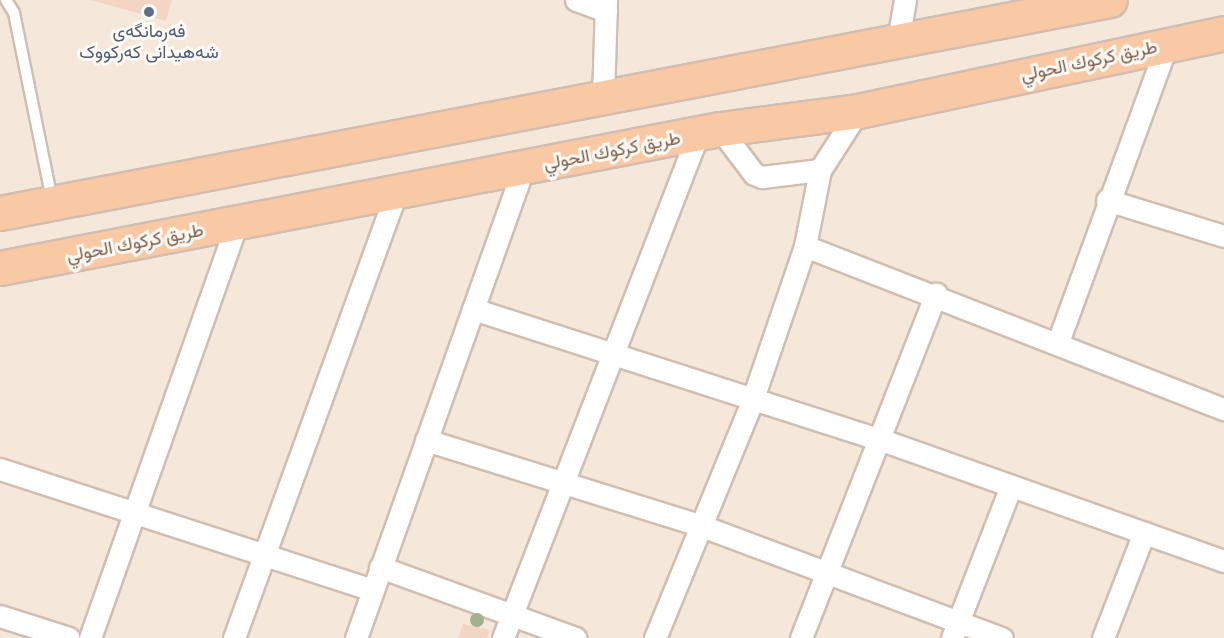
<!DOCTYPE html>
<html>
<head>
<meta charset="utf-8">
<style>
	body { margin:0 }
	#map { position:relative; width:1224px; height:638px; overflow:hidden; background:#fdf6ec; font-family:Raleway,Vazirmatn,sans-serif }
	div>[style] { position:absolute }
	.residential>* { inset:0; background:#f5e8da; transform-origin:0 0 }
	.building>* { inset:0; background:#f3d5c3 }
	.roads { filter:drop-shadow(2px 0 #d1beb0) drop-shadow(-2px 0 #d1beb0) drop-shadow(0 2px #d1beb0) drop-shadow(0 -2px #d1beb0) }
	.service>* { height:10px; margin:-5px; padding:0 5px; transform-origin:5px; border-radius:5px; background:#fff }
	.minor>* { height:21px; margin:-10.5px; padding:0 10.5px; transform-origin:10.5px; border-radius:10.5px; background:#fff }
	.trunk>* { height:33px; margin:-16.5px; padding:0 16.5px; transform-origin:16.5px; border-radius:16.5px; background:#f9c8a4 }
	.trees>* { width:14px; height:14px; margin:-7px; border-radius:50%; background:#a0b28e }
	.dots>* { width:16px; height:16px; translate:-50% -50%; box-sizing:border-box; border:3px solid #fffaf3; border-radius:50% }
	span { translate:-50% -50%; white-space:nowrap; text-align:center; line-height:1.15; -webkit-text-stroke:6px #fffaf3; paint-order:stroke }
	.service-label { font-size:18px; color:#4e5e75 }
	.street-label { font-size:18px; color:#7a5c4d }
</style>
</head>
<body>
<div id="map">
	<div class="residential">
		<i style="left:0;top:0;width:1224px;height:638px"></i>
	</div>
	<div class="building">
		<i style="clip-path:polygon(91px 0,172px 0,166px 21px)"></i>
		<i style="clip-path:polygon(463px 624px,490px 630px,487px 638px,458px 638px)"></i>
	</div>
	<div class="roads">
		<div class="service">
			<i style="left:6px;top:0;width:15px;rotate:58deg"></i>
			<i style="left:14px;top:13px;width:191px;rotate:78.5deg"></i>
		</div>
		<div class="minor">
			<i style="left:576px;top:0;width:32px;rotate:20deg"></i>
			<i style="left:898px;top:40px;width:41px;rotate:-80.1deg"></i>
			<i style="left:603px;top:98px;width:98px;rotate:-88.2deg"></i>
			<i style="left:720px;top:129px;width:56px;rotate:52.9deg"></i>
			<i style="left:754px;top:174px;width:9px;rotate:21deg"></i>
			<i style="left:762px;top:177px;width:58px;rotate:-6.9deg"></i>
			<i style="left:1107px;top:200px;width:122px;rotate:17.1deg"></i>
			<i style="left:805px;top:246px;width:450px;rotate:21.3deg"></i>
			<i style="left:473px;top:309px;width:426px;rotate:17.8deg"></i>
			<i style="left:879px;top:439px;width:366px;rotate:19.5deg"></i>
			<i style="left:1058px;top:342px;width:317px;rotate:-69.9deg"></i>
			<i style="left:426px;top:440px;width:289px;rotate:17.3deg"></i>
			<i style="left:702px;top:526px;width:320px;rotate:20.5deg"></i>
			<i style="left:0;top:469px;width:391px;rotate:18deg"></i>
			<i style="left:380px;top:567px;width:208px;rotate:20deg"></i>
			<i style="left:0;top:616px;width:72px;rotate:17.7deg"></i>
			<i style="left:90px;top:638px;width:440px;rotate:-70.5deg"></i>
			<i style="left:234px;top:638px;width:474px;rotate:-70deg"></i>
			<i style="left:356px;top:638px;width:499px;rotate:-70.4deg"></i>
			<i style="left:503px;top:638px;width:540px;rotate:-68.85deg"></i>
			<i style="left:655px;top:638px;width:256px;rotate:-67.7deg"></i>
			<i style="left:752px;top:401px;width:164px;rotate:-71.1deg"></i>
			<i style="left:805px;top:246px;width:77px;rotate:-78.8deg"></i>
			<i style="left:820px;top:170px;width:70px;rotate:-57.2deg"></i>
			<i style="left:801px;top:638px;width:370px;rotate:-68.6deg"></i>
			<i style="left:952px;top:638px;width:163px;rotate:-68.8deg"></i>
			<i style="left:1103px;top:638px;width:113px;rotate:-68.7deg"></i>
		</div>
		<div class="trunk">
			<i style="left:0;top:213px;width:1130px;rotate:-10.86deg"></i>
			<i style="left:0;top:268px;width:733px;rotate:-10.93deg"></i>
			<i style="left:720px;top:129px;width:139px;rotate:-7.4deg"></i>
			<i style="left:858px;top:111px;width:374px;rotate:-12deg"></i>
		</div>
	</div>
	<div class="trees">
		<i style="left:477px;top:620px"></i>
	</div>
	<div class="dots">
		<i style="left:149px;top:12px;background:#5c6f8a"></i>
	</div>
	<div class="service-label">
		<span style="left:149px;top:42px">فەرمانگەی<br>شەهیدانی کەرکووک</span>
	</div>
	<div class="street-label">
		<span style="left:1089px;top:61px;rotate:-12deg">طريق كركوك الحولي</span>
		<span style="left:612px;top:151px;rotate:-11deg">طريق كركوك الحولي</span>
		<span style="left:135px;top:243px;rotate:-11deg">طريق كركوك الحولي</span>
	</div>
</div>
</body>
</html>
